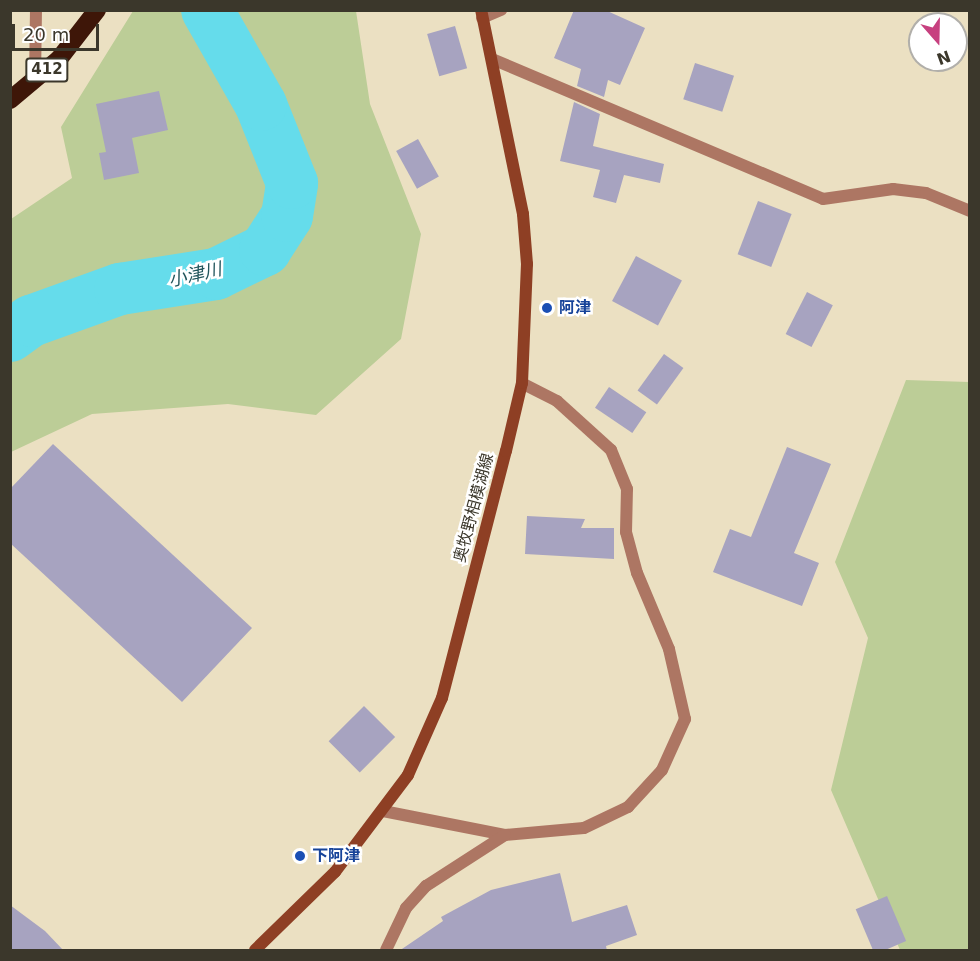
<!DOCTYPE html>
<html>
<head>
<meta charset="utf-8">
<style>
	body { margin:0 }
	#map { position:relative; width:980px; height:961px; overflow:hidden; background:#ebe0c2; font-family:"DejaVu Sans","Noto Sans JP",sans-serif }
	div>[style] { position:absolute }
	.green>* { inset:0; background:#bccd97 }
	.river>* { height:52px; margin:-26px; padding:0 26px; transform-origin:26px; border-radius:26px; background:#65dceb }
	.building>* { inset:0; background:#a7a3c0; transform-origin:0 0 }
	.street>* { height:12px; margin:-6px; padding:0 6px; transform-origin:6px; border-radius:6px; background:#ad7663 }
	.secondary>* { height:12px; margin:-6px; padding:0 6px; transform-origin:6px; border-radius:6px; background:#8e3f24 }
	.highway>* { height:18px; margin:-9px; padding:0 9px; transform-origin:9px; border-radius:9px; background:#3e1608 }
	.dots>* { width:16px; height:16px; translate:-50% -50%; box-sizing:border-box; border:3px solid #fff; border-radius:50% }
	span { translate:-50% -50%; white-space:nowrap; text-align:center; line-height:1.15; -webkit-text-stroke:5px #fff; paint-order:stroke }
	.shield-label span { padding:2px 4px; background:#fff; border:2px solid; border-radius:4px; -webkit-text-stroke-width:0 }
	.shield-label { font-size:15px; color:#3b372b; font-weight:700 }
	.transit-label { font-size:16px; color:#164399; font-weight:700 }
	.left { translate:0 -50%; text-align:left }
	.street-label { font-size:16px; color:#3b372b }
	.water-label { font-size:18px; color:#22555c; font-style:italic }
	.frame { position:absolute; inset:0; border:12px solid #3b372b; pointer-events:none }
	.north { position:absolute; left:908px; top:12px; width:60px; height:60px; box-sizing:border-box; background:#fff; border:2px solid #b1afaa; border-radius:50%; rotate:160deg; font-size:16px; font-weight:700; line-height:24px; text-align:center; color:#3b372b }
	.north::after { content:''; display:block; margin:auto; width:21px; height:27px; background:#c7407f; clip-path:polygon(50% 0,100% 100%,50% 72%,0 100%) }
	.scale { position:absolute; left:12px; top:24px; width:87px; height:27px; box-sizing:border-box; border:3px solid #3b372b; border-top:0; padding-left:8px; font-size:18px; line-height:21px; white-space:nowrap; color:#3b372b; -webkit-text-stroke:4px #fff; paint-order:stroke }
</style>
</head>
<body>
<div id="map">
	<div class="green">
		<i style="clip-path:polygon(133px 11px,356px 11px,370px 104px,421px 234px,401px 339px,316px 415px,228px 404px,92px 414px,11px 452px,11px 219px,72px 178px,61px 127px)"></i>
		<i style="clip-path:polygon(906px 380px,969px 382px,969px 950px,900px 950px,831px 790px,868px 638px,835px 562px)"></i>
	</div>
	<div class="river">
		<i style="left:10px;top:336px;width:26px;rotate:-36deg"></i>
		<i style="left:31px;top:321px;width:95px;rotate:-19.8deg"></i>
		<i style="left:120px;top:289px;width:97px;rotate:-8.9deg"></i>
		<i style="left:216px;top:274px;width:55px;rotate:-26.1deg"></i>
		<i style="left:265px;top:250px;width:40px;rotate:-57.1deg"></i>
		<i style="left:287px;top:216px;width:33px;rotate:-81deg"></i>
		<i style="left:292px;top:183px;width:84px;rotate:-111.7deg"></i>
		<i style="left:261px;top:105px;width:109px;rotate:-119.6deg"></i>
	</div>
	<div class="building">
		<i style="clip-path:polygon(574px 10px,605px 10px,645px 28px,620px 85px,608px 80px,604px 97px,577px 86px,581px 69px,554px 58px)"></i>
		<i style="left:455px;top:26px;width:44px;height:29px;rotate:74deg"></i>
		<i style="left:695px;top:63px;width:41px;height:38px;rotate:18deg"></i>
		<i style="clip-path:polygon(159px 91px,168px 130px,132px 138px,139px 173px,104px 180px,99px 153px,106px 152px,96px 104px)"></i>
		<i style="clip-path:polygon(574px 102px,600px 114px,593px 146px,664px 164px,660px 183px,624px 175px,616px 203px,593px 197px,600px 170px,560px 161px)"></i>
		<i style="left:418px;top:139px;width:43px;height:25px;rotate:61deg"></i>
		<i style="left:758px;top:201px;width:36px;height:57px;rotate:21deg"></i>
		<i style="left:636px;top:256px;width:52px;height:51px;rotate:28deg"></i>
		<i style="left:807px;top:292px;width:29px;height:47px;rotate:27deg"></i>
		<i style="left:664px;top:354px;width:24px;height:45px;rotate:36deg"></i>
		<i style="left:609px;top:387px;width:45px;height:25px;rotate:34deg"></i>
		<i style="clip-path:polygon(53px 444px,252px 628px,182px 702px,10px 543px,10px 489px)"></i>
		<i style="clip-path:polygon(787px 447px,831px 464px,794px 553px,819px 563px,802px 606px,713px 572px,730px 529px,751px 537px)"></i>
		<i style="clip-path:polygon(527px 516px,585px 519px,581px 528px,614px 528px,614px 559px,525px 554px)"></i>
		<i style="left:364px;top:706px;width:44px;height:50px;rotate:45deg"></i>
		<i style="clip-path:polygon(560px 873px,572px 922px,627px 905px,637px 935px,606px 946px,607px 951px,399px 951px,443px 921px,441px 917px,491px 890px)"></i>
		<i style="left:887px;top:896px;width:49px;height:34px;rotate:67deg"></i>
		<i style="clip-path:polygon(10px 905px,45px 931px,64px 951px,10px 951px)"></i>
	</div>
	<div class="street">
		<i style="left:482px;top:18px;width:21px;rotate:-23deg"></i>
		<i style="left:492px;top:59px;width:359px;rotate:22.9deg"></i>
		<i style="left:823px;top:199px;width:71px;rotate:-8.1deg"></i>
		<i style="left:893px;top:189px;width:33px;rotate:7deg"></i>
		<i style="left:926px;top:193px;width:48px;rotate:22.2deg"></i>
		<i style="left:35px;top:81px;width:71px;rotate:-89.2deg"></i>
		<i style="left:383px;top:811px;width:124px;rotate:11.1deg"></i>
		<i style="left:505px;top:835px;width:79px;rotate:-5.1deg"></i>
		<i style="left:584px;top:828px;width:49px;rotate:-25.5deg"></i>
		<i style="left:628px;top:807px;width:50px;rotate:-47.4deg"></i>
		<i style="left:662px;top:770px;width:56px;rotate:-65.7deg"></i>
		<i style="left:685px;top:719px;width:72px;rotate:-102.9deg"></i>
		<i style="left:669px;top:649px;width:82px;rotate:-112.8deg"></i>
		<i style="left:637px;top:573px;width:42px;rotate:-105deg"></i>
		<i style="left:626px;top:532px;width:43px;rotate:-88.7deg"></i>
		<i style="left:627px;top:489px;width:42px;rotate:-112.3deg"></i>
		<i style="left:611px;top:450px;width:73px;rotate:-137.8deg"></i>
		<i style="left:557px;top:401px;width:39px;rotate:-153deg"></i>
		<i style="left:386px;top:950px;width:47px;rotate:-64.5deg"></i>
		<i style="left:406px;top:908px;width:30px;rotate:-48deg"></i>
		<i style="left:426px;top:886px;width:94px;rotate:-32.8deg"></i>
	</div>
	<div class="secondary">
		<i style="left:255px;top:950px;width:112px;rotate:-44.3deg"></i>
		<i style="left:335px;top:872px;width:121px;rotate:-53deg"></i>
		<i style="left:408px;top:775px;width:84px;rotate:-66.2deg"></i>
		<i style="left:442px;top:698px;width:255px;rotate:-75.5deg"></i>
		<i style="left:506px;top:451px;width:70px;rotate:-76.8deg"></i>
		<i style="left:522px;top:383px;width:119px;rotate:-87.6deg"></i>
		<i style="left:527px;top:264px;width:50px;rotate:-94.6deg"></i>
		<i style="left:523px;top:214px;width:208px;rotate:-101.6deg"></i>
	</div>
	<div class="highway">
		<i style="left:10px;top:100px;width:64px;rotate:-39.9deg"></i>
		<i style="left:59px;top:59px;width:62px;rotate:-52.2deg"></i>
	</div>
	<div class="dots">
		<i style="left:547px;top:308px;background:#1a4fb4"></i>
		<i style="left:300px;top:856px;background:#1a4fb4"></i>
	</div>
	<div class="shield-label">
		<span style="left:47px;top:70px">412</span>
	</div>
	<div class="transit-label">
		<span class="left" style="left:559px;top:308px">阿津</span>
		<span class="left" style="left:312px;top:856px">下阿津</span>
	</div>
	<div class="street-label">
		<span style="left:474px;top:508px;rotate:-75deg">奥牧野相模湖線</span>
	</div>
	<div class="water-label">
		<span style="left:195px;top:275px;rotate:-13deg">小津川</span>
	</div>
	<div class="frame"></div>
	<div class="north">N</div>
	<div class="scale">20 m</div>
</div>
</body>
</html>
